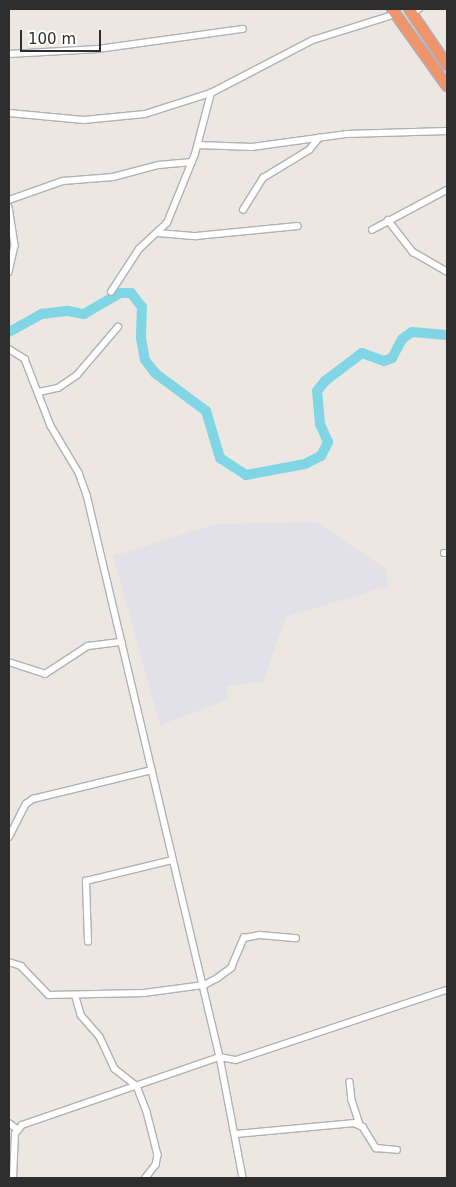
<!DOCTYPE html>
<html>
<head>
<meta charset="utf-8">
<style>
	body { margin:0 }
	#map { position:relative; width:456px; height:1187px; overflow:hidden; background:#ede7e2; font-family:"DejaVu Sans",sans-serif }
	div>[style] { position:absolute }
	.industrial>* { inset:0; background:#e2e1e7 }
	.river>* { height:10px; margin:-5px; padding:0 5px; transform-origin:5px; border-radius:5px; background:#80d6e4 }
	.roads { filter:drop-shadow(1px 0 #aeb1b8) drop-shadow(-1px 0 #aeb1b8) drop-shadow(0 1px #aeb1b8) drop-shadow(0 -1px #aeb1b8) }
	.street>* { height:5.5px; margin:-2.75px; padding:0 2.75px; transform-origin:2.75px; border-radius:2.75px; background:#fff }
	.highway>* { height:10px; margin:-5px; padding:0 5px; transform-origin:5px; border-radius:5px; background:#ef946b }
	span { translate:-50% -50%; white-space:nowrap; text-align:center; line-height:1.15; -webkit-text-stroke:4.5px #fff; paint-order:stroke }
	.frame { position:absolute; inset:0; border:10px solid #2e2e2e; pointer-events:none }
	.scale { position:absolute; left:20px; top:30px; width:81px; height:22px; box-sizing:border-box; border:2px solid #2e2e2e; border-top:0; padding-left:6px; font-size:15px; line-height:18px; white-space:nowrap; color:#2e2e2e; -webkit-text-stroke:4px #fff; paint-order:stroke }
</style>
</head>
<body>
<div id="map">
	<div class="industrial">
		<i style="clip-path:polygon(316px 522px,386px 569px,388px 586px,286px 617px,263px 682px,227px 686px,228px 700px,160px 725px,113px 556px,216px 524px)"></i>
	</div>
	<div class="river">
		<i style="left:9px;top:332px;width:38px;rotate:-29deg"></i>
		<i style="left:42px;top:314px;width:26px;rotate:-7deg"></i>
		<i style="left:68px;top:311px;width:16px;rotate:11deg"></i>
		<i style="left:84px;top:314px;width:42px;rotate:-30.3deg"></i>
		<i style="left:120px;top:293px;width:11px"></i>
		<i style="left:131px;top:293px;width:18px;rotate:52deg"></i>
		<i style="left:142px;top:307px;width:31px;rotate:92deg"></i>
		<i style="left:141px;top:338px;width:22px;rotate:80deg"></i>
		<i style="left:145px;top:360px;width:16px;rotate:52deg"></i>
		<i style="left:155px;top:373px;width:64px;rotate:36.7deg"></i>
		<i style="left:206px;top:411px;width:49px;rotate:73.4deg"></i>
		<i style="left:220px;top:458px;width:31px;rotate:33deg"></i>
		<i style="left:246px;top:475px;width:60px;rotate:-10.6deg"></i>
		<i style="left:305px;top:464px;width:18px;rotate:-27deg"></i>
		<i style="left:321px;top:456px;width:16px;rotate:-63deg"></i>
		<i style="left:328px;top:442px;width:20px;rotate:-114deg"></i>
		<i style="left:320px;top:424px;width:33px;rotate:-95deg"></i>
		<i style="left:317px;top:391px;width:13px;rotate:-51deg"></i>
		<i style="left:325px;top:381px;width:46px;rotate:-37.1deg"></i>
		<i style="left:362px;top:353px;width:23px;rotate:20deg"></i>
		<i style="left:384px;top:361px;width:9px;rotate:-21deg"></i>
		<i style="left:392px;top:358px;width:21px;rotate:-62deg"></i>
		<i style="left:402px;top:339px;width:12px;rotate:-35deg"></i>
		<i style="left:412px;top:332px;width:35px;rotate:5deg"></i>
	</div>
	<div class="roads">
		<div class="street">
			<i style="left:412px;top:13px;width:8px;rotate:-30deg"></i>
			<i style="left:9px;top:54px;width:89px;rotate:-3.2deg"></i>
			<i style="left:98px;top:49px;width:146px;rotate:-7.9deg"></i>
			<i style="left:9px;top:113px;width:75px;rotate:5.3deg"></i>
			<i style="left:84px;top:120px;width:61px;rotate:-5.6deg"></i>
			<i style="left:145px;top:114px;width:69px;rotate:-17.7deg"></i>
			<i style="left:211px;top:93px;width:115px;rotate:-27.5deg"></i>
			<i style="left:313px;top:40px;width:87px;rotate:-17.4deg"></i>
			<i style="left:198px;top:145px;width:54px;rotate:2.1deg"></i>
			<i style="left:252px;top:147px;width:96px;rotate:-7.8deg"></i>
			<i style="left:347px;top:134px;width:100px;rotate:-1.7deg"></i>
			<i style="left:9px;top:200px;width:57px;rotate:-19.4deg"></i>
			<i style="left:63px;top:181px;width:50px;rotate:-4.6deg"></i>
			<i style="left:113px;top:177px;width:47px;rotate:-14.9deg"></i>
			<i style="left:158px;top:165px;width:34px;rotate:-5deg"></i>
			<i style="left:9px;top:207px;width:39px;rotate:81deg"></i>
			<i style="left:15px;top:246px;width:27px;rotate:103deg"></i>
			<i style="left:243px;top:210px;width:38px;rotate:-58deg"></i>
			<i style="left:263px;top:178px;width:54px;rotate:-31.3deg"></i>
			<i style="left:309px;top:150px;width:16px;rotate:-50deg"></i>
			<i style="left:388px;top:220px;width:41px;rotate:52deg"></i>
			<i style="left:413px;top:252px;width:39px;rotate:30deg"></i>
			<i style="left:372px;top:230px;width:85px;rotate:-28.1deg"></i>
			<i style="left:158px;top:233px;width:38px;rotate:5deg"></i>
			<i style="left:196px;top:236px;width:102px;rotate:-5.6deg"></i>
			<i style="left:111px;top:292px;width:51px;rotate:-56.9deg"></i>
			<i style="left:139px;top:249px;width:38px;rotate:-43deg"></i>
			<i style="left:167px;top:223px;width:74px;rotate:-67.9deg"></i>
			<i style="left:195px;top:154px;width:63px;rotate:-75.3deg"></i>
			<i style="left:9px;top:349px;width:19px;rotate:32deg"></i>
			<i style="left:25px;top:359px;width:72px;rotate:68.8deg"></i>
			<i style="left:51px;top:426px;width:55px;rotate:59.2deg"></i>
			<i style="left:79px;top:473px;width:23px;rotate:70deg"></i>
			<i style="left:87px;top:495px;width:578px;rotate:76.69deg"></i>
			<i style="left:220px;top:1057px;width:16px;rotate:11deg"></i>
			<i style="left:236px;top:1060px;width:222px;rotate:-18.4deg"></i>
			<i style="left:39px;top:392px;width:19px;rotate:-12deg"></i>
			<i style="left:58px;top:388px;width:23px;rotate:-34deg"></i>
			<i style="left:77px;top:375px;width:63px;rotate:-49.5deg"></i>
			<i style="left:444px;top:553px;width:3px"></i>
			<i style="left:9px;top:662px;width:38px;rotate:18deg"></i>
			<i style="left:45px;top:674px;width:51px;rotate:-33.1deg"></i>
			<i style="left:88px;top:646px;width:34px;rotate:-7deg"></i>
			<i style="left:9px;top:837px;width:37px;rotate:-63deg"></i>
			<i style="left:26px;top:804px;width:9px;rotate:-36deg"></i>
			<i style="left:33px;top:799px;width:122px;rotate:-13.7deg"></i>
			<i style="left:88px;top:942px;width:61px;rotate:-91.9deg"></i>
			<i style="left:86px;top:881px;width:89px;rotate:-13.7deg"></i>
			<i style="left:9px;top:962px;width:13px;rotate:18deg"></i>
			<i style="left:21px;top:966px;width:40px;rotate:46deg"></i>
			<i style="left:49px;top:995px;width:95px;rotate:-1.2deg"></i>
			<i style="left:144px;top:993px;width:61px;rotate:-7.6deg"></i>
			<i style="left:204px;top:985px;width:13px;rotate:-27deg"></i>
			<i style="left:216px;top:979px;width:19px;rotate:-36deg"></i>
			<i style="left:231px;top:968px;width:33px;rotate:-67deg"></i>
			<i style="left:244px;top:938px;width:16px;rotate:-11deg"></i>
			<i style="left:260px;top:935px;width:36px;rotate:5deg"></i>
			<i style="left:76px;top:997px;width:19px;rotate:74deg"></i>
			<i style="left:81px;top:1015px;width:29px;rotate:49deg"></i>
			<i style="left:100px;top:1037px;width:35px;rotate:65deg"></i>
			<i style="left:115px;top:1069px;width:28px;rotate:38deg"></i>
			<i style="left:137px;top:1086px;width:28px;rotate:69deg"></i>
			<i style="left:147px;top:1112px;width:44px;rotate:75.7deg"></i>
			<i style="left:158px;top:1155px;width:10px;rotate:101deg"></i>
			<i style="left:156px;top:1165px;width:16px;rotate:128deg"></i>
			<i style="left:350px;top:1082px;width:18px;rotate:84deg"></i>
			<i style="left:352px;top:1100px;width:25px;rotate:72deg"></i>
			<i style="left:9px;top:1123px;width:10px;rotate:37deg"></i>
			<i style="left:236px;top:1134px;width:119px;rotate:-5.3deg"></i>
			<i style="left:354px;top:1123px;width:10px;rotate:24deg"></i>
			<i style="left:363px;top:1127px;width:25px;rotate:58deg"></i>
			<i style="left:376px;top:1148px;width:21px;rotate:5deg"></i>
			<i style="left:13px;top:1178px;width:44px;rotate:-87.4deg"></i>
			<i style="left:15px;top:1134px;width:11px;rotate:-52deg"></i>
			<i style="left:22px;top:1125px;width:209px;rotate:-19deg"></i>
			<i style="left:220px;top:1057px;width:123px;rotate:79.2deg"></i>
		</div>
		<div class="highway">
			<i style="left:392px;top:9px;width:95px;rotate:54.5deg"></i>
			<i style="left:409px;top:9px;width:68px;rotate:55.8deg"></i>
		</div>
	</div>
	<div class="frame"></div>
	<div class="scale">100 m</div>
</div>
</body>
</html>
